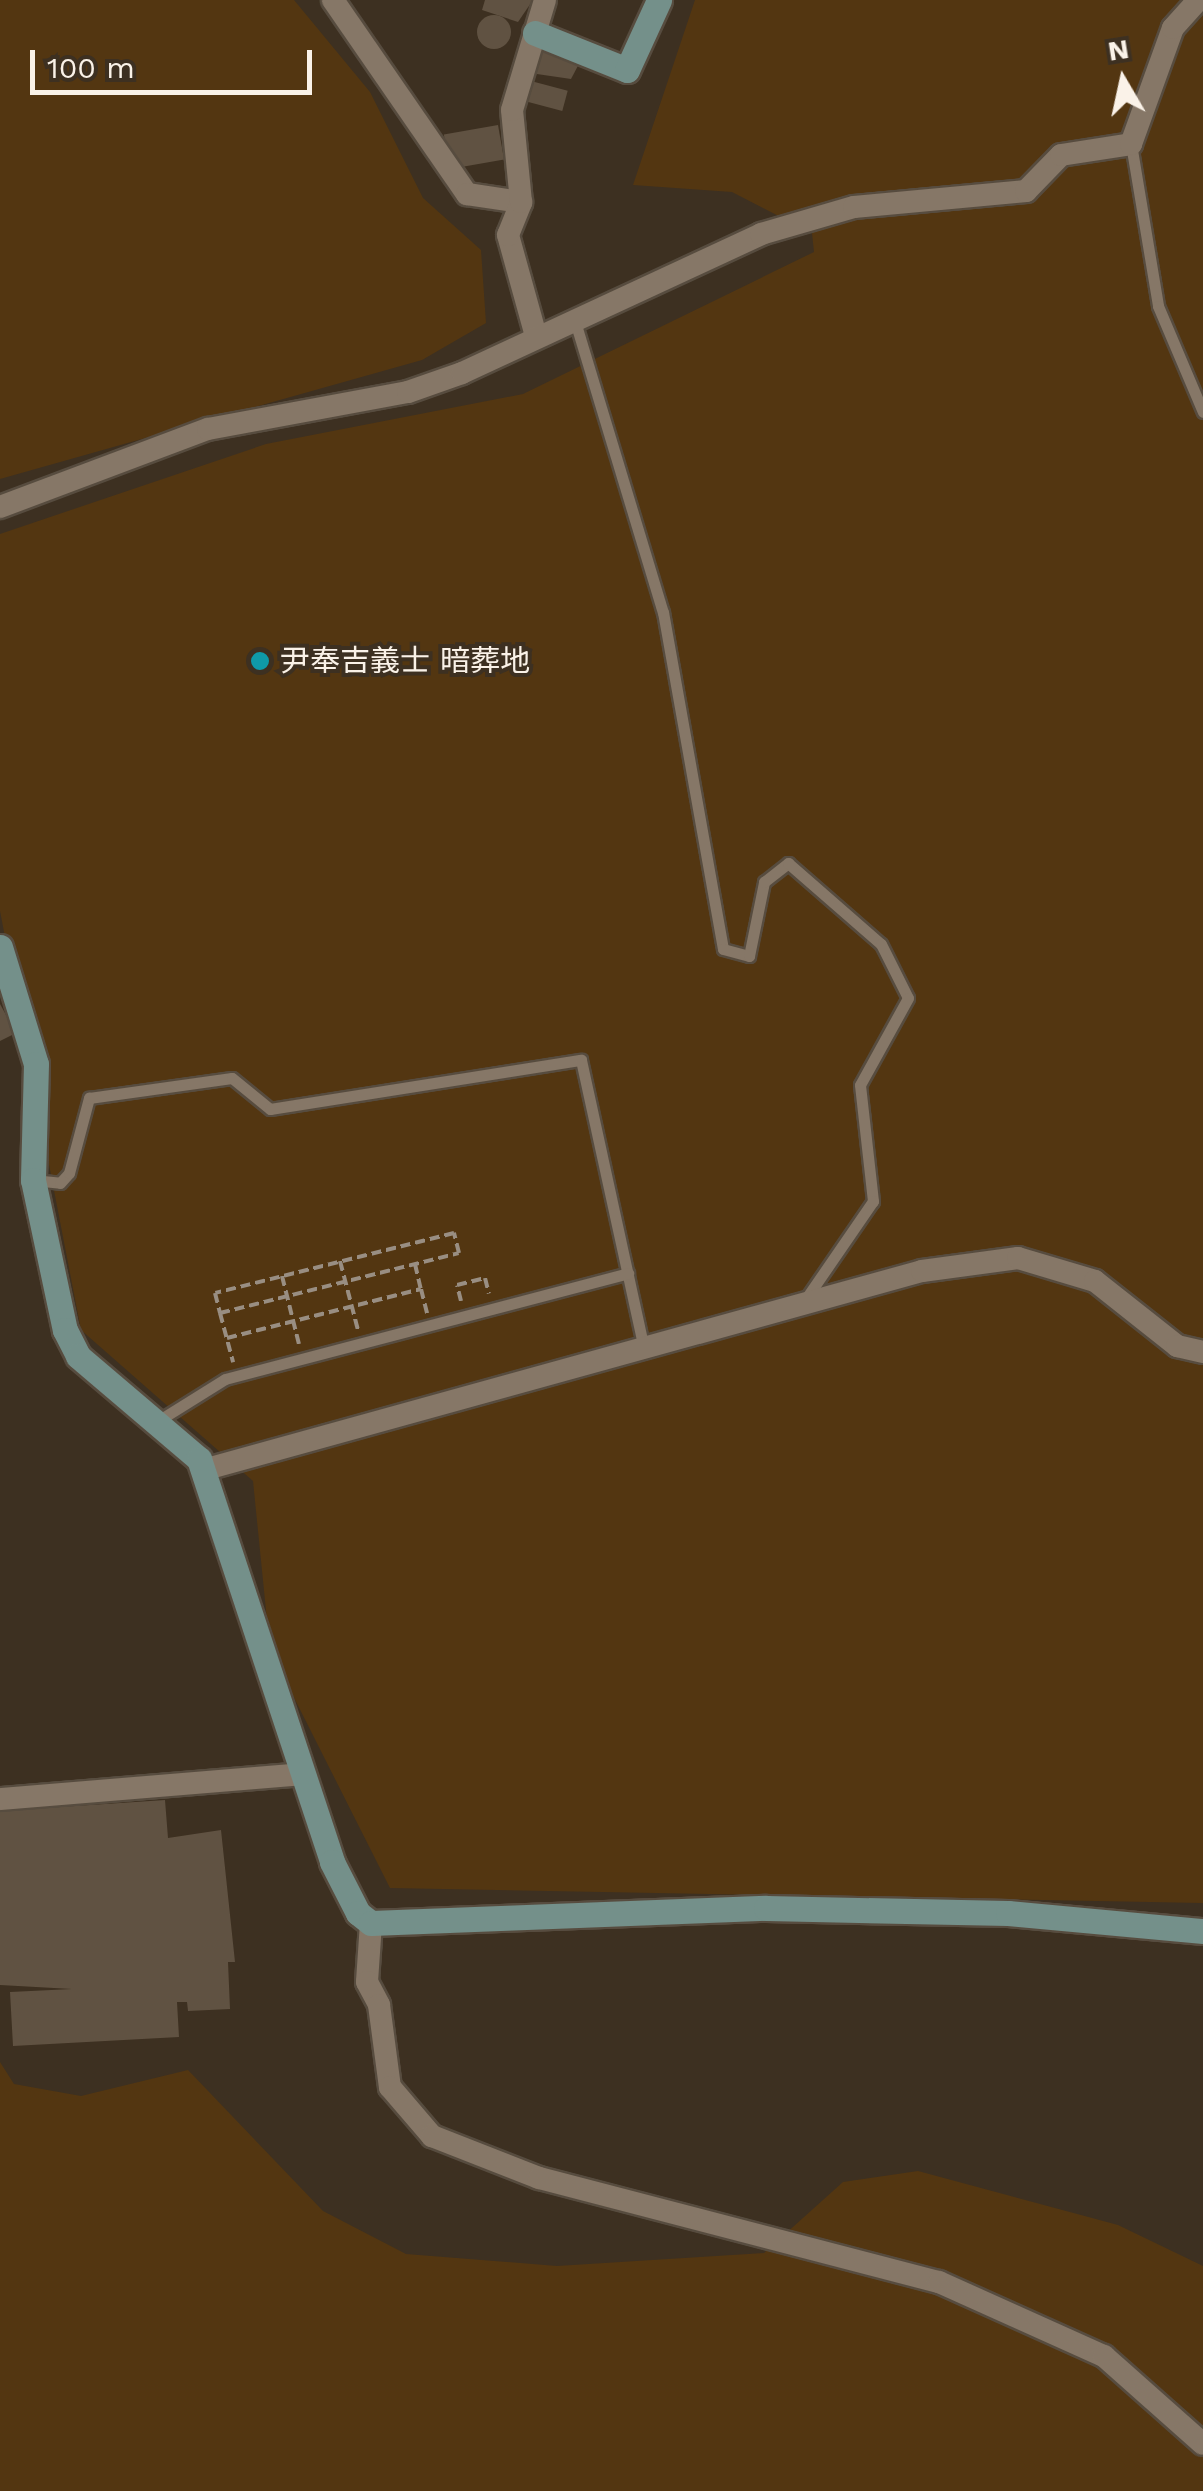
<!DOCTYPE html>
<html>
<head>
<meta charset="utf-8">
<style>
	body { margin:0 }
	#map { position:relative; width:1203px; height:2491px; overflow:hidden; background:#3d3021; font-family:"Work Sans","Noto Sans JP",sans-serif }
	div>[style] { position:absolute }
	.green>* { inset:0; background:#533611 }
	.building>* { inset:0; background:#605242; transform-origin:0 0 }
	.round { border-radius:50% }
	.path>* { height:4px; margin-top:-2px; transform-origin:0; background:repeating-linear-gradient(90deg,#998e82 0 10px,transparent 0 15px) }
	.roads { filter:drop-shadow(2px 0 #574c3f) drop-shadow(-2px 0 #574c3f) drop-shadow(0 2px #574c3f) drop-shadow(0 -2px #574c3f) }
	.lane>* { height:11px; margin:-5.5px; padding:0 5.5px; transform-origin:5.5px; border-radius:5.5px; background:#867767 }
	.street>* { height:22px; margin:-11px; padding:0 11px; transform-origin:11px; border-radius:11px; background:#867767 }
	.secondary>* { height:25px; margin:-12.5px; padding:0 12.5px; transform-origin:12.5px; border-radius:12.5px; background:#74908a }
	.dots>* { width:28px; height:28px; translate:-50% -50%; box-sizing:border-box; border:5px solid #3d3021; border-radius:50% }
	span { translate:-50% -50%; white-space:nowrap; text-align:center; line-height:1.15; -webkit-text-stroke:8px #3d3021; paint-order:stroke }
	.poi-label { font-size:30px; color:#faf2e8 }
	.left { translate:0 -50%; text-align:left }
	.north { position:absolute; left:1073px; top:30px; width:100px; height:100px; -webkit-text-stroke:8px #3d3021; paint-order:stroke; rotate:351deg; font-size:28px; font-weight:700; line-height:40px; text-align:center; color:#faf2e8 }
	.north::after { content:''; display:block; margin:auto; width:35px; height:45px; background:#faf2e8; clip-path:polygon(50% 0,100% 100%,50% 72%,0 100%) }
	.scale { position:absolute; left:30px; top:50px; width:282px; height:45px; box-sizing:border-box; border:5px solid #faf2e8; border-top:0; padding-left:12px; font-size:30px; line-height:35px; white-space:nowrap; color:#faf2e8; -webkit-text-stroke:8px #3d3021; paint-order:stroke }
</style>
</head>
<body>
<div id="map">
	<div class="green">
		<i style="clip-path:polygon(0 0,294px 0,370px 92px,423px 198px,481px 250px,486px 323px,422px 360px,0 479px)"></i>
		<i style="clip-path:polygon(695px 0,1203px 0,1203px 1903px,390px 1888px,270px 1650px,253px 1481px,81px 1330px,0 911px,0 534px,266px 444px,523px 394px,814px 252px,812px 233px,732px 192px,633px 185px)"></i>
		<i style="clip-path:polygon(0 2062px,14px 2084px,81px 2096px,188px 2070px,323px 2211px,406px 2254px,557px 2266px,764px 2253px,843px 2182px,918px 2171px,1118px 2225px,1203px 2266px,1203px 2491px,0 2491px)"></i>
	</div>
	<div class="building">
		<i style="clip-path:polygon(485px 0,533px 0,518px 22px,482px 10px)"></i>
		<i class="round" style="left:477px;top:15px;width:34px;height:34px"></i>
		<i style="clip-path:polygon(540px 46px,581px 60px,571px 79px,530px 73px)"></i>
		<i style="left:531px;top:81px;width:38px;height:21px;rotate:15deg"></i>
		<i style="left:498px;top:125px;width:35px;height:55px;rotate:80deg"></i>
		<i style="clip-path:polygon(0 1004px,16px 1033px,0 1041px)"></i>
		<i style="clip-path:polygon(165px 1800px,168px 1838px,221px 1830px,235px 1962px,228px 1962px,230px 2009px,188px 2011px,187px 2002px,177px 2002px,179px 2037px,13px 2046px,10px 1992px,72px 1989px,0 1985px,0 1811px)"></i>
	</div>
	<div class="path">
		<i style="left:340px;top:1261px;width:71px;rotate:75.4deg"></i>
		<i style="left:415px;top:1264px;width:26px;rotate:77deg"></i>
		<i style="left:282px;top:1276px;width:70px;rotate:76deg"></i>
		<i style="left:461px;top:1301px;width:16px;rotate:-104deg"></i>
		<i style="left:457px;top:1285px;width:29px;rotate:-14deg"></i>
		<i style="left:485px;top:1278px;width:16px;rotate:76deg"></i>
		<i style="left:220px;top:1313px;width:246px;rotate:-14.1deg"></i>
		<i style="left:459px;top:1253px;width:21px;rotate:-104deg"></i>
		<i style="left:454px;top:1233px;width:246px;rotate:165.9deg"></i>
		<i style="left:215px;top:1293px;width:21px;rotate:76deg"></i>
		<i style="left:220px;top:1313px;width:51px;rotate:75.1deg"></i>
		<i style="left:227px;top:1338px;width:200px;rotate:-14.2deg"></i>
		<i style="left:421px;top:1289px;width:25px;rotate:76deg"></i>
	</div>
	<div class="roads">
		<div class="lane">
			<i style="left:1131px;top:144px;width:164px;rotate:80.5deg"></i>
			<i style="left:1158px;top:306px;width:115px;rotate:67deg"></i>
			<i style="left:574px;top:318px;width:307px;rotate:73.2deg"></i>
			<i style="left:663px;top:612px;width:342px;rotate:79.9deg"></i>
			<i style="left:723px;top:949px;width:27px;rotate:15deg"></i>
			<i style="left:749px;top:956px;width:76px;rotate:-78.5deg"></i>
			<i style="left:764px;top:882px;width:31px;rotate:-38deg"></i>
			<i style="left:788px;top:863px;width:123px;rotate:41.1deg"></i>
			<i style="left:881px;top:944px;width:60px;rotate:63.4deg"></i>
			<i style="left:908px;top:998px;width:99px;rotate:118.9deg"></i>
			<i style="left:860px;top:1085px;width:117px;rotate:83.6deg"></i>
			<i style="left:873px;top:1201px;width:120px;rotate:124.5deg"></i>
			<i style="left:33px;top:1180px;width:27px;rotate:6deg"></i>
			<i style="left:60px;top:1183px;width:13px;rotate:-48deg"></i>
			<i style="left:69px;top:1173px;width:78px;rotate:-75.1deg"></i>
			<i style="left:89px;top:1098px;width:144px;rotate:-8deg"></i>
			<i style="left:232px;top:1078px;width:49px;rotate:39.2deg"></i>
			<i style="left:270px;top:1109px;width:315px;rotate:-9deg"></i>
			<i style="left:581px;top:1060px;width:295px;rotate:77.7deg"></i>
			<i style="left:161px;top:1419px;width:75px;rotate:-32deg"></i>
			<i style="left:225px;top:1379px;width:417px;rotate:-14.7deg"></i>
		</div>
		<div class="street">
			<i style="left:333px;top:0;width:236px;rotate:55.4deg"></i>
			<i style="left:467px;top:194px;width:55px;rotate:8.4deg"></i>
			<i style="left:536px;top:336px;width:105px;rotate:-105.5deg"></i>
			<i style="left:508px;top:235px;width:35px;rotate:-68deg"></i>
			<i style="left:521px;top:202px;width:92px;rotate:-95.6deg"></i>
			<i style="left:512px;top:110px;width:115px;rotate:-73.3deg"></i>
			<i style="left:0;top:507px;width:222px;rotate:-20.6deg"></i>
			<i style="left:208px;top:429px;width:203px;rotate:-10.5deg"></i>
			<i style="left:408px;top:392px;width:57px;rotate:-19.4deg"></i>
			<i style="left:462px;top:373px;width:330px;rotate:-24.9deg"></i>
			<i style="left:761px;top:234px;width:97px;rotate:-16.2deg"></i>
			<i style="left:854px;top:207px;width:173px;rotate:-5.3deg"></i>
			<i style="left:1026px;top:191px;width:50px;rotate:-45.8deg"></i>
			<i style="left:1061px;top:155px;width:71px;rotate:-8.9deg"></i>
			<i style="left:1131px;top:144px;width:123px;rotate:-70.1deg"></i>
			<i style="left:1173px;top:28px;width:38px;rotate:-48deg"></i>
			<i style="left:203px;top:1470px;width:746px;rotate:-15.47deg"></i>
			<i style="left:922px;top:1271px;width:97px;rotate:-7.7deg"></i>
			<i style="left:1018px;top:1258px;width:80px;rotate:16.6deg"></i>
			<i style="left:1095px;top:1281px;width:105px;rotate:38.4deg"></i>
			<i style="left:1177px;top:1346px;width:27px;rotate:13deg"></i>
			<i style="left:0;top:1799px;width:303px;rotate:-4.7deg"></i>
			<i style="left:371px;top:1923px;width:59px;rotate:93.9deg"></i>
			<i style="left:367px;top:1982px;width:26px;rotate:62deg"></i>
			<i style="left:379px;top:2005px;width:83px;rotate:82.4deg"></i>
			<i style="left:390px;top:2087px;width:65px;rotate:49.4deg"></i>
			<i style="left:432px;top:2136px;width:115px;rotate:21.4deg"></i>
			<i style="left:539px;top:2178px;width:413px;rotate:14.6deg"></i>
			<i style="left:939px;top:2282px;width:181px;rotate:24.2deg"></i>
			<i style="left:1104px;top:2356px;width:132px;rotate:41.6deg"></i>
		</div>
		<div class="secondary">
			<i style="left:535px;top:33px;width:99px;rotate:21.9deg"></i>
			<i style="left:627px;top:70px;width:77px;rotate:-65.4deg"></i>
			<i style="left:0;top:947px;width:122px;rotate:72.9deg"></i>
			<i style="left:36px;top:1064px;width:116px;rotate:91.5deg"></i>
			<i style="left:33px;top:1180px;width:153px;rotate:78deg"></i>
			<i style="left:65px;top:1330px;width:29px;rotate:63deg"></i>
			<i style="left:78px;top:1356px;width:159px;rotate:40.4deg"></i>
			<i style="left:199px;top:1459px;width:424px;rotate:71.7deg"></i>
			<i style="left:332px;top:1862px;width:57px;rotate:63deg"></i>
			<i style="left:358px;top:1913px;width:16px;rotate:38deg"></i>
			<i style="left:371px;top:1923px;width:395px;rotate:-2.2deg"></i>
			<i style="left:766px;top:1908px;width:242px;rotate:1.2deg"></i>
			<i style="left:1008px;top:1913px;width:196px;rotate:5.3deg"></i>
		</div>
	</div>
	<div class="dots">
		<i style="left:260px;top:661px;background:#0f9aa8"></i>
	</div>
	<div class="poi-label">
		<span class="left" style="left:280px;top:661px">尹奉吉義士 暗葬地</span>
	</div>
	<div class="north">N</div>
	<div class="scale">100 m</div>
</div>
</body>
</html>
